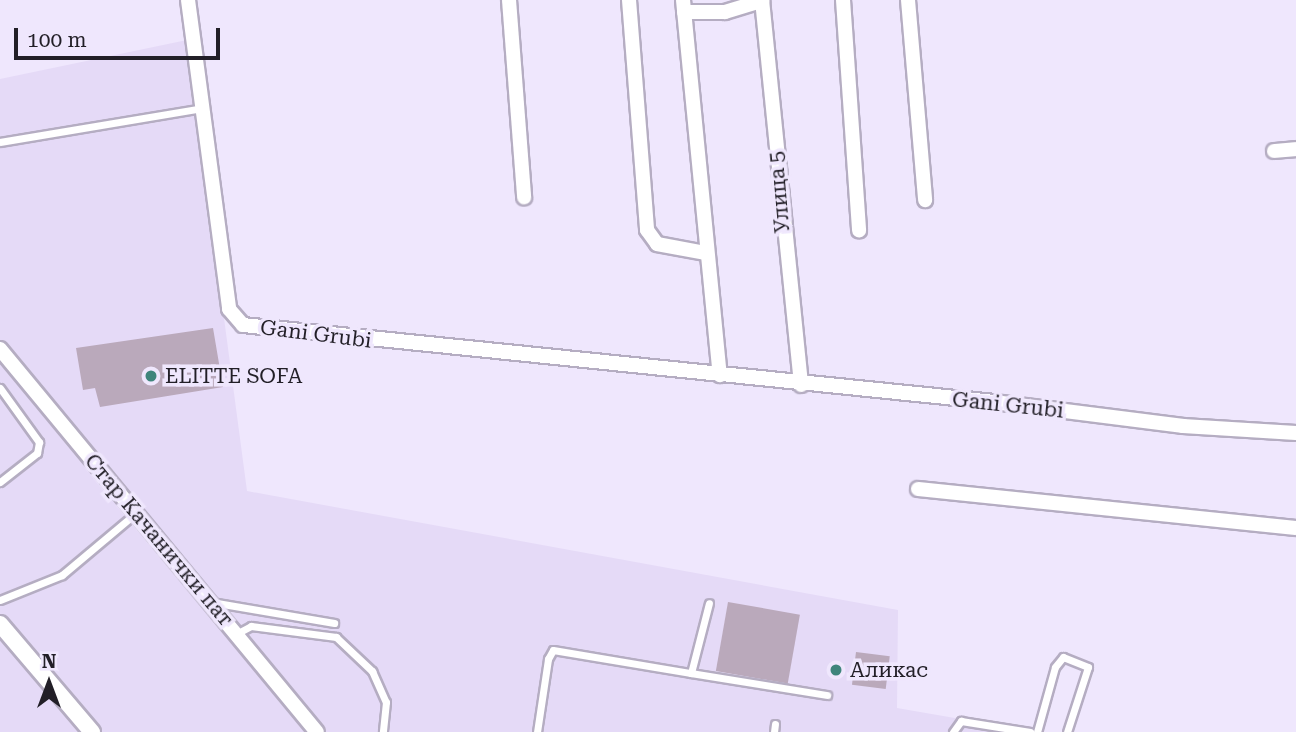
<!DOCTYPE html>
<html>
<head>
<meta charset="utf-8">
<style>
	body { margin:0 }
	#map { position:relative; width:1296px; height:732px; overflow:hidden; background:#efe7fd; font-family:"Roboto Serif",serif }
	div>[style] { position:absolute }
	.built>* { inset:0; background:#e5daf7 }
	.building>* { inset:0; background:#baa9bb; transform-origin:0 0 }
	.roads { filter:drop-shadow(2px 0 #b5adc2) drop-shadow(-2px 0 #b5adc2) drop-shadow(0 2px #b5adc2) drop-shadow(0 -2px #b5adc2) }
	.service>* { height:7px; margin:-3.5px; padding:0 3.5px; transform-origin:3.5px; border-radius:3.5px; background:#fff }
	.minor>* { height:14px; margin:-7px; padding:0 7px; transform-origin:7px; border-radius:7px; background:#fff }
	.tertiary>* { height:16px; margin:-8px; padding:0 8px; transform-origin:8px; border-radius:8px; background:#fff }
	.dots>* { width:19px; height:19px; translate:-50% -50%; box-sizing:border-box; border:4px solid #efe7fd; border-radius:50% }
	span { translate:-50% -50%; white-space:nowrap; text-align:center; line-height:1.15; -webkit-text-stroke:7px #efe7fd; paint-order:stroke }
	.street-label { font-size:21px; color:#221f27 }
	.poi-label { font-size:21px; color:#221f27 }
	.left { translate:0 -50%; text-align:left }
	.north { position:absolute; left:14px; top:648px; width:70px; height:70px; -webkit-text-stroke:5px #efe7fd; paint-order:stroke; rotate:0deg; font-size:19px; font-weight:700; line-height:28px; text-align:center; color:#221f27 }
	.north::after { content:''; display:block; margin:auto; width:24px; height:32px; background:#221f27; clip-path:polygon(50% 0,100% 100%,50% 72%,0 100%) }
	.scale { position:absolute; left:14px; top:28px; width:206px; height:32px; box-sizing:border-box; border:4px solid #221f27; border-top:0; padding-left:9px; font-size:21px; line-height:24px; white-space:nowrap; color:#221f27; -webkit-text-stroke:5px #efe7fd; paint-order:stroke }
</style>
</head>
<body>
<div id="map">
	<div class="built">
		<i style="clip-path:polygon(187px 40px,247px 491px,898px 610px,897px 708px,1036px 732px,0 732px,0 79px)"></i>
	</div>
	<div class="building">
		<i style="clip-path:polygon(213px 328px,223px 387px,100px 407px,95px 388px,83px 390px,76px 348px)"></i>
		<i style="left:728px;top:602px;width:73px;height:70px;rotate:10deg"></i>
		<i style="left:856px;top:652px;width:34px;height:33px;rotate:7deg"></i>
	</div>
	<div class="roads">
		<div class="service">
			<i style="left:0;top:142px;width:206px;rotate:-9.5deg"></i>
			<i style="left:0;top:388px;width:67px;rotate:54.2deg"></i>
			<i style="left:39px;top:442px;width:11px;rotate:100deg"></i>
			<i style="left:37px;top:453px;width:47px;rotate:141.9deg"></i>
			<i style="left:0;top:600px;width:67px;rotate:-22deg"></i>
			<i style="left:62px;top:575px;width:97px;rotate:-40deg"></i>
			<i style="left:211px;top:602px;width:125px;rotate:9.7deg"></i>
			<i style="left:236px;top:634px;width:17px;rotate:-28deg"></i>
			<i style="left:251px;top:626px;width:86px;rotate:7.4deg"></i>
			<i style="left:336px;top:637px;width:50px;rotate:43.4deg"></i>
			<i style="left:372px;top:671px;width:34px;rotate:66deg"></i>
			<i style="left:386px;top:702px;width:30px;rotate:96deg"></i>
			<i style="left:691px;top:673px;width:138px;rotate:9.2deg"></i>
			<i style="left:537px;top:732px;width:74px;rotate:-81.4deg"></i>
			<i style="left:548px;top:659px;width:10px;rotate:-61deg"></i>
			<i style="left:553px;top:650px;width:140px;rotate:9.5deg"></i>
			<i style="left:691px;top:673px;width:72px;rotate:-75.6deg"></i>
			<i style="left:774px;top:732px;width:8px;rotate:-83deg"></i>
			<i style="left:953px;top:732px;width:14px;rotate:-54deg"></i>
			<i style="left:961px;top:721px;width:70px;rotate:9.1deg"></i>
			<i style="left:1037px;top:732px;width:67px;rotate:-74.5deg"></i>
			<i style="left:1055px;top:667px;width:13px;rotate:-51deg"></i>
			<i style="left:1063px;top:657px;width:27px;rotate:22deg"></i>
			<i style="left:1088px;top:667px;width:68px;rotate:107.9deg"></i>
		</div>
		<div class="minor">
			<i style="left:188px;top:0;width:312px;rotate:82.4deg"></i>
			<i style="left:229px;top:309px;width:21px;rotate:49deg"></i>
			<i style="left:243px;top:325px;width:755px;rotate:5.85deg"></i>
			<i style="left:994px;top:402px;width:191px;rotate:7.2deg"></i>
			<i style="left:1183px;top:426px;width:113px;rotate:3.5deg"></i>
			<i style="left:509px;top:0;width:198px;rotate:85.6deg"></i>
			<i style="left:629px;top:0;width:231px;rotate:85.5deg"></i>
			<i style="left:647px;top:230px;width:17px;rotate:54deg"></i>
			<i style="left:657px;top:244px;width:50px;rotate:10.4deg"></i>
			<i style="left:683px;top:0;width:377px;rotate:84.4deg"></i>
			<i style="left:762px;top:0;width:387px;rotate:84.2deg"></i>
			<i style="left:843px;top:0;width:231px;rotate:86deg"></i>
			<i style="left:908px;top:0;width:201px;rotate:85.1deg"></i>
			<i style="left:684px;top:12px;width:41px"></i>
			<i style="left:725px;top:12px;width:39px;rotate:-17deg"></i>
			<i style="left:1274px;top:151px;width:22px;rotate:-5deg"></i>
			<i style="left:0;top:349px;width:497px;rotate:50.4deg"></i>
			<i style="left:918px;top:489px;width:380px;rotate:5.9deg"></i>
		</div>
		<div class="tertiary">
			<i style="left:0;top:624px;width:142px;rotate:49.6deg"></i>
		</div>
	</div>
	<div class="dots">
		<i style="left:151px;top:376px;background:#3f857c"></i>
		<i style="left:836px;top:670px;background:#3f857c"></i>
	</div>
	<div class="street-label">
		<span style="left:779px;top:192px;rotate:-95deg">Улица 5</span>
		<span style="left:316px;top:334px;rotate:7deg">Gani Grubi</span>
		<span style="left:1008px;top:405px;rotate:6deg">Gani Grubi</span>
		<span style="left:159px;top:540px;rotate:50deg">Стар Качанички пат</span>
	</div>
	<div class="poi-label">
		<span class="left" style="left:165px;top:376px">ELITTE SOFA</span>
		<span class="left" style="left:850px;top:670px">Аликас</span>
	</div>
	<div class="north">N</div>
	<div class="scale">100 m</div>
</div>
</body>
</html>
